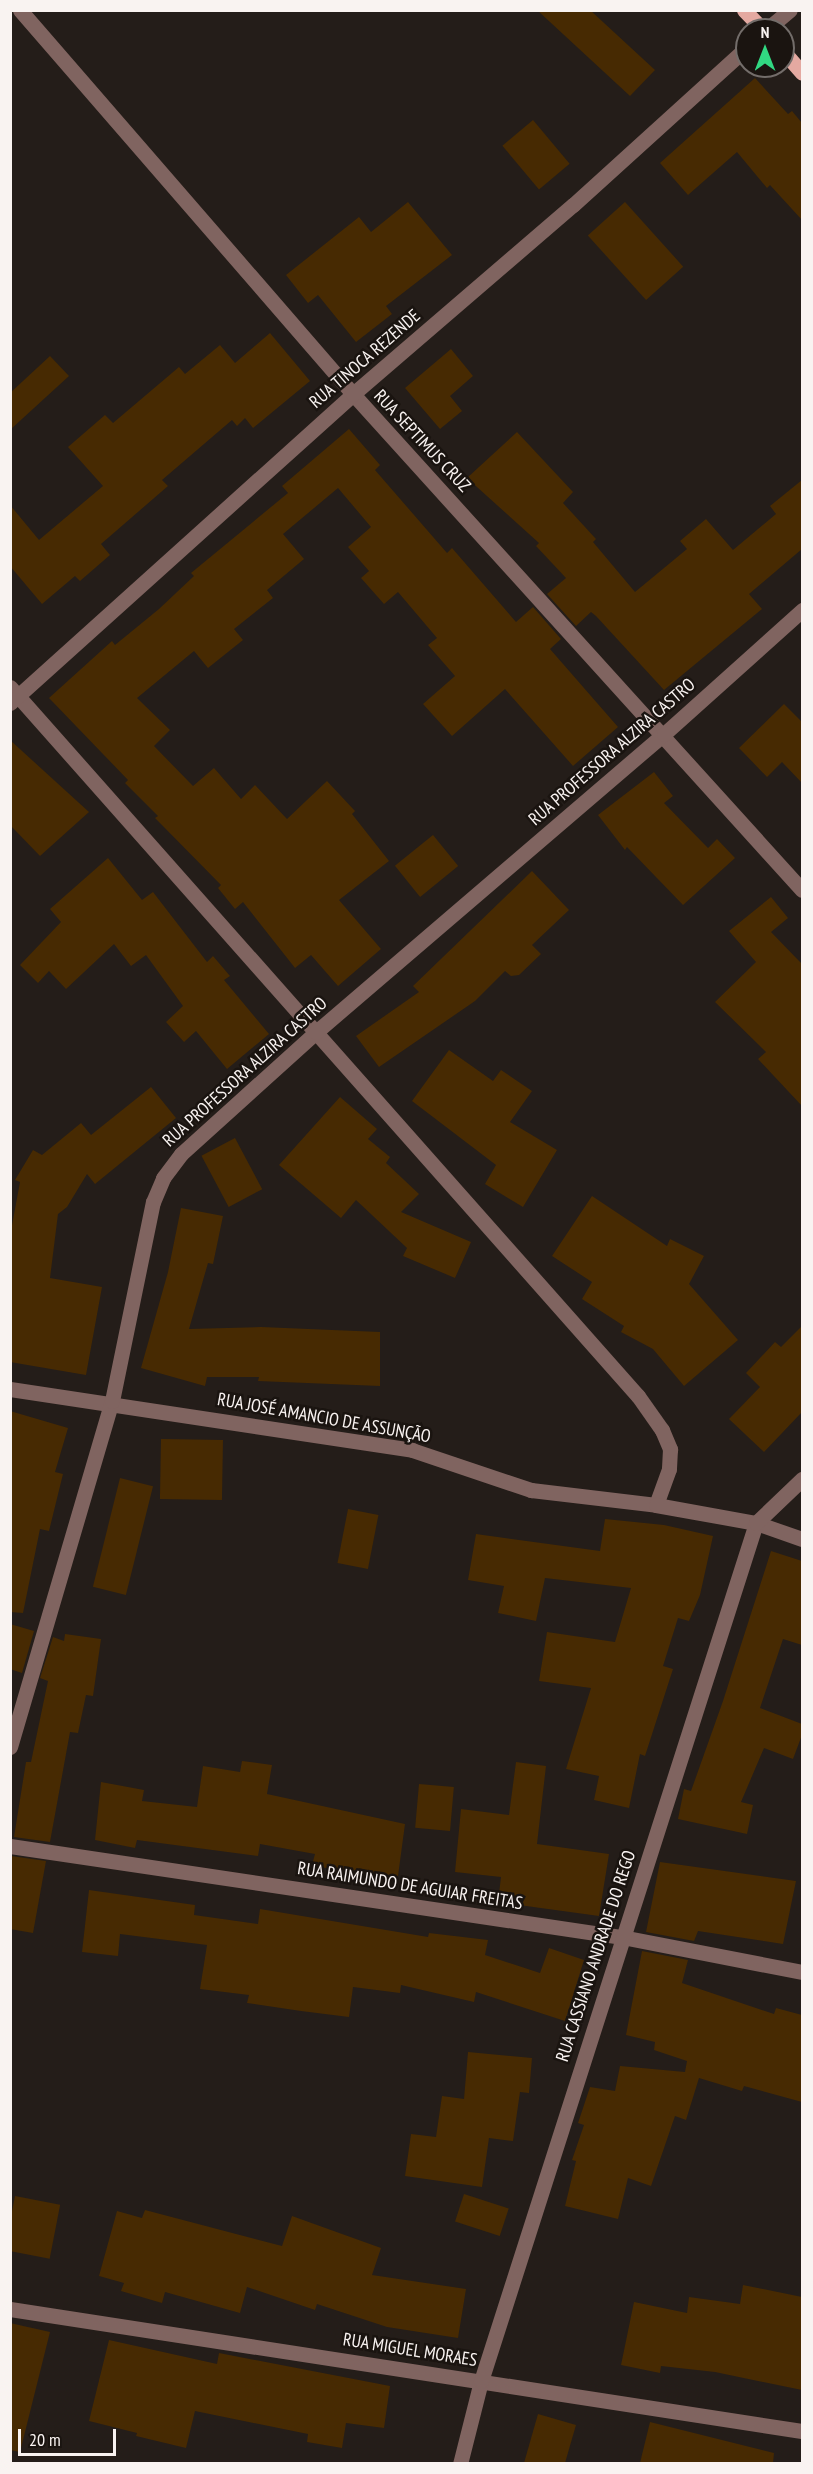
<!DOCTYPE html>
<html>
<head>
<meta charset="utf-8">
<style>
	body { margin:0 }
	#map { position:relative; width:813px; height:2474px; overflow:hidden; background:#241d19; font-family:"PT Sans Narrow",sans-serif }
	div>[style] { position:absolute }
	.building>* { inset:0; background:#472a02; transform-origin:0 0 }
	.minor>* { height:15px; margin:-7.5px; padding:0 7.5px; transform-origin:7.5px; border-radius:7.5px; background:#806460 }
	.primary>* { height:15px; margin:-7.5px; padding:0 7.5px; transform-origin:7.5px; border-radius:7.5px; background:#e4a9a1 }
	span { translate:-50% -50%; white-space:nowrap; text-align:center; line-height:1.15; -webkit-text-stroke:5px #1a1410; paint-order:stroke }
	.street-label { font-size:18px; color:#f9f3f1 }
	.frame { position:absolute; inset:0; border:12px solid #f9f3f1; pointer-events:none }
	.north { position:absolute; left:735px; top:18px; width:60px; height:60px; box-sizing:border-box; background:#1a1410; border:2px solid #736d6a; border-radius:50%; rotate:0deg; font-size:16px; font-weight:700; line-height:24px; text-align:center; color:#f9f3f1 }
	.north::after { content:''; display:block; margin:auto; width:21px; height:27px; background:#31d882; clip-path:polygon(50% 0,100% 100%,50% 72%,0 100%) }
	.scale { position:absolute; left:18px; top:2429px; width:98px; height:27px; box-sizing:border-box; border:3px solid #f9f3f1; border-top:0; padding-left:8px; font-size:18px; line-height:21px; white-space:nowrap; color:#f9f3f1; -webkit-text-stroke:4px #1a1410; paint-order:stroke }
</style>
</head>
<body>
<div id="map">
	<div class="building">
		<i style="clip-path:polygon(537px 10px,590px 10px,655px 70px,630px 96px)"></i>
		<i style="clip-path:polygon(755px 78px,788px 114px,792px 111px,802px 123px,802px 220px,770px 185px,767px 188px,737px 152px,688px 195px,660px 163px)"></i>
		<i style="left:533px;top:120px;width:57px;height:40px;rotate:50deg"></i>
		<i style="clip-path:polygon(408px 202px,452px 255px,386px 306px,392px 314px,356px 342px,318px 295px,308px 303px,286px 275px,359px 217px,371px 232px)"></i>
		<i style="left:625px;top:202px;width:87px;height:50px;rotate:48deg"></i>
		<i style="clip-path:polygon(270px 333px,310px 381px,253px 428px,245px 418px,237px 426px,232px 420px,162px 480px,168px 486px,101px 544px,110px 555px,80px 581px,75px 576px,42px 604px,10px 566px,10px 505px,39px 540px,103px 486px,68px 447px,105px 415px,113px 423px,179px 367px,185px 374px,220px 345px,235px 363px)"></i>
		<i style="clip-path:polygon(451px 349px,473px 376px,450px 396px,462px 411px,440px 429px,405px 388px)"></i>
		<i style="clip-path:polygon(50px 356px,69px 376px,10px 430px,10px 393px)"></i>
		<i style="clip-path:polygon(349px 429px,380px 465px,375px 470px,447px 553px,452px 548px,516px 622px,533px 607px,561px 639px,550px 649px,618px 727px,573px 766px,505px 689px,452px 736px,423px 704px,455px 676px,428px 645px,437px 638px,398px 592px,384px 604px,361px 578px,369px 571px,348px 547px,371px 527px,338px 488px,283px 534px,304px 559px,267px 590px,273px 598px,234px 629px,243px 640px,208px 668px,194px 651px,137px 698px,170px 730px,154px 746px,193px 786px,214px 768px,241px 799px,255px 785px,287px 819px,327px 781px,355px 811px,352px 814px,389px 861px,339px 900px,381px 949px,338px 986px,311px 955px,295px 968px,243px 902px,235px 909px,218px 888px,221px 885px,155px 818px,158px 816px,125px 783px,128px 780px,49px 698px,112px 641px,115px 645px,159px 609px,194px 576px,191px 573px,288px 493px,282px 486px)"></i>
		<i style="clip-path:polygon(517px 432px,573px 492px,563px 503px,596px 539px,593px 542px,635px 592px,687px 549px,680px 541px,706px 519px,733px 550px,776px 514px,770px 506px,802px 480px,802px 549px,749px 594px,762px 609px,664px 690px,596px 616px,591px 612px,576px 626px,547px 594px,566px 578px,536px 546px,539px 543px,467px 478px)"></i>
		<i style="clip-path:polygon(784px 704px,802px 722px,802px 783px,782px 762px,767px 777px,739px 748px)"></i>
		<i style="clip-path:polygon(10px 740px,89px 812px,40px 856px,10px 825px)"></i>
		<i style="clip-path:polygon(654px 772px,673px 796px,664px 803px,708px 848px,717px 839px,735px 858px,683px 905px,627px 847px,625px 850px,598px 815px)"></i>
		<i style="left:433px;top:835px;width:40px;height:49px;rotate:51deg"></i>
		<i style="clip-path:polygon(108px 858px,142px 900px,153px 892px,207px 962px,213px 956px,230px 976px,224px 980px,269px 1034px,227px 1069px,196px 1031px,184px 1042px,166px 1022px,183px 1006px,146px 955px,131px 966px,114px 944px,66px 989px,49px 971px,38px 983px,20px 965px,61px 922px,50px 909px)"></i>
		<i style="clip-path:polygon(532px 871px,569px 910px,532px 945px,541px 954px,519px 975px,511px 976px,505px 971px,475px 1001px,379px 1067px,356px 1036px,419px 992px,413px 986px)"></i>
		<i style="clip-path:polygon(771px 897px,788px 918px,771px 932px,802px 964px,802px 1106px,758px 1059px,766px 1052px,715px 1002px,756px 962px,729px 931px)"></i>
		<i style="clip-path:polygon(449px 1050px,493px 1081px,501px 1070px,532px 1091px,510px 1122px,557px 1150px,523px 1207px,485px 1184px,496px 1165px,412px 1101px)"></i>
		<i style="clip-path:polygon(151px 1087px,176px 1118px,95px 1184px,87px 1174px,67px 1207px,58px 1214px,50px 1278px,102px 1287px,86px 1375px,10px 1362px,10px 1236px,20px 1182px,15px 1180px,33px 1150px,42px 1155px,81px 1123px,91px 1135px)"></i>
		<i style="clip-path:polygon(340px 1097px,377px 1129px,368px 1139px,390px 1157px,386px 1163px,419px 1194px,401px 1212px,471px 1242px,455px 1278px,403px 1256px,407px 1248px,356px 1200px,341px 1218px,279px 1165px)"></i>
		<i style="left:235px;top:1138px;width:58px;height:38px;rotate:62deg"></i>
		<i style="clip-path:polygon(592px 1196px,667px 1246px,670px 1239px,704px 1256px,689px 1284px,738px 1340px,684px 1386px,653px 1349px,621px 1332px,624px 1326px,582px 1299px,592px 1282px,552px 1256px)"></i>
		<i style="clip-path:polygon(181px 1208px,223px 1216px,213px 1264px,208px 1263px,189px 1329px,261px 1327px,380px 1332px,380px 1386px,258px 1381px,259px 1377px,207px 1377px,205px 1386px,141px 1368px,168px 1272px)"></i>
		<i style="clip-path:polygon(802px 1326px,802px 1412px,764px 1452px,729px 1419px,760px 1387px,746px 1373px,775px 1342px,781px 1347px)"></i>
		<i style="clip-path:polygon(10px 1411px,68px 1428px,55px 1472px,63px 1474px,49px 1531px,40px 1529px,23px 1613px,10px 1612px)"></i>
		<i style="left:161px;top:1439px;width:62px;height:60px;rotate:1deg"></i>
		<i style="left:120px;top:1478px;width:34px;height:112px;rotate:14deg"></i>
		<i style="left:348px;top:1509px;width:31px;height:55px;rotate:11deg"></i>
		<i style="clip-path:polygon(605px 1519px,664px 1525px,713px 1536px,700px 1595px,689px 1621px,678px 1618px,663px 1666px,673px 1669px,645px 1756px,640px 1754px,629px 1808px,594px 1800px,599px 1776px,566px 1769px,591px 1688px,539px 1681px,547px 1632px,615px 1642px,631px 1588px,545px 1578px,536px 1621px,498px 1613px,504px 1586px,468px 1580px,476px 1534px,600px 1551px)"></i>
		<i style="clip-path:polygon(771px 1551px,802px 1561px,802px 1645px,783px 1639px,760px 1708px,802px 1724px,802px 1735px,793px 1759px,764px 1748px,741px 1802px,753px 1805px,747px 1834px,678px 1819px,684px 1789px,691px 1791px,723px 1701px)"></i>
		<i style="clip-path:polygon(10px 1624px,34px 1631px,22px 1673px,10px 1669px)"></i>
		<i style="clip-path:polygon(65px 1634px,101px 1639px,93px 1696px,86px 1695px,78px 1733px,70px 1732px,50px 1842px,14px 1837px,26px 1762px,31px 1762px,48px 1681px,40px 1678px,53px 1637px,64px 1641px)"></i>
		<i style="clip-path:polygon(242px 1761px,272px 1765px,267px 1794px,405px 1824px,398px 1876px,354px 1870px,354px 1874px,312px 1865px,315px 1854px,260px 1844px,258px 1856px,137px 1840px,135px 1848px,95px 1840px,101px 1782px,144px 1790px,142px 1801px,197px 1807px,203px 1766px,240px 1772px)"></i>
		<i style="clip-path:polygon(516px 1762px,546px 1766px,537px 1844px,609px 1854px,599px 1916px,498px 1902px,501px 1877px,455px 1872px,461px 1809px,509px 1815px)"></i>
		<i style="left:419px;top:1784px;width:35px;height:44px;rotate:5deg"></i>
		<i style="clip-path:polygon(11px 1856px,46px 1861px,33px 1933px,10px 1929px)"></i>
		<i style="clip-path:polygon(660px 1862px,796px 1881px,783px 1944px,698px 1931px,694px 1941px,646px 1932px)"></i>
		<i style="clip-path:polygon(89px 1890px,195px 1905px,194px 1915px,258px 1924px,260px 1909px,428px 1937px,429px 1933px,488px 1940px,485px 1955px,540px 1973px,549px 1948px,584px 1960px,565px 2021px,476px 1992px,474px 2002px,401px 1985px,400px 1993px,353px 1987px,349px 2017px,301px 2011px,247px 2003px,249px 1995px,200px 1989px,207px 1945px,120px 1934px,118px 1956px,82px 1952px)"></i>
		<i style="clip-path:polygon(642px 1951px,688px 1960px,682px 1983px,774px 2014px,776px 2008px,802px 2015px,802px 2102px,744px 2086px,742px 2091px,699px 2078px,686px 2120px,675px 2116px,651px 2186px,628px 2178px,618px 2219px,565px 2206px,576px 2161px,572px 2160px,584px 2125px,578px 2123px,590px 2087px,615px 2091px,620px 2066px,685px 2072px,687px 2061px,654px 2050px,655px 2042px,626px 2035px)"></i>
		<i style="clip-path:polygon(468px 2052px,532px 2058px,529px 2093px,520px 2092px,513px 2141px,489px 2138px,482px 2187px,405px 2176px,411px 2134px,436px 2137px,442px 2096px,464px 2099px)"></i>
		<i style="left:464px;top:2194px;width:47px;height:29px;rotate:18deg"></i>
		<i style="left:15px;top:2196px;width:46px;height:55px;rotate:11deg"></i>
		<i style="clip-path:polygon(145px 2210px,282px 2246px,292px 2216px,381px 2248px,372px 2275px,466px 2289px,458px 2338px,387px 2327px,317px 2304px,315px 2310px,247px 2287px,240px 2313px,165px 2292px,162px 2303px,121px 2291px,124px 2283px,99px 2276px,117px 2211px,142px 2218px)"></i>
		<i style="clip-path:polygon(743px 2285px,802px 2297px,802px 2390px,715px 2372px,661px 2366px,660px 2373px,621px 2365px,634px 2302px,687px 2313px,689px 2297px,740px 2304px)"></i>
		<i style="clip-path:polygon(10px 2323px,50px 2332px,20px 2452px,10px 2450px)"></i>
		<i style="clip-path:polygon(109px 2340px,217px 2364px,219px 2353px,390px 2386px,384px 2428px,346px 2423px,342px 2448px,307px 2442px,308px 2434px,195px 2411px,186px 2448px,136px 2436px,137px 2433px,89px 2421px)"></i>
		<i style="clip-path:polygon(538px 2414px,576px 2425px,565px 2463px,524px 2463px)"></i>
		<i style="clip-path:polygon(650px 2422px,774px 2453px,773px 2463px,640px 2463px)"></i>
	</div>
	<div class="minor">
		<i style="left:20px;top:10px;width:508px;rotate:49.07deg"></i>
		<i style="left:353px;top:394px;width:669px;rotate:47.85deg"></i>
		<i style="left:766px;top:30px;width:31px;rotate:-40deg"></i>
		<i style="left:10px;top:687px;width:947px;rotate:48.47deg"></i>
		<i style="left:638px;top:1396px;width:42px;rotate:54.8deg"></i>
		<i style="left:662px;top:1430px;width:21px;rotate:67deg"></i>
		<i style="left:670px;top:1449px;width:20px;rotate:93deg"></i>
		<i style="left:669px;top:1469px;width:38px;rotate:110deg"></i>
		<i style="left:10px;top:703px;width:462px;rotate:-42deg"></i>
		<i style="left:353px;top:394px;width:290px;rotate:-40.7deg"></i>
		<i style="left:573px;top:205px;width:235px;rotate:-42.2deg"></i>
		<i style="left:10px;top:1389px;width:407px;rotate:8.6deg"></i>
		<i style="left:412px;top:1450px;width:126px;rotate:18.6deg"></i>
		<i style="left:531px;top:1490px;width:126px;rotate:6.8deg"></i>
		<i style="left:656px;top:1505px;width:102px;rotate:10.2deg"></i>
		<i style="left:756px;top:1523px;width:49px;rotate:19.2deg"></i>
		<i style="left:10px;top:1747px;width:361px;rotate:-73.6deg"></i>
		<i style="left:112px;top:1401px;width:203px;rotate:-78.4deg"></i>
		<i style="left:153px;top:1202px;width:26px;rotate:-67deg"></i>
		<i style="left:163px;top:1178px;width:30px;rotate:-53deg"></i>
		<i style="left:181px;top:1154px;width:182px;rotate:-42.1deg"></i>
		<i style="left:316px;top:1032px;width:458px;rotate:-40.6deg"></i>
		<i style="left:664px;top:734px;width:186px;rotate:-41.9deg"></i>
		<i style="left:10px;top:1846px;width:619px;rotate:8.46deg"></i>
		<i style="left:622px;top:1937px;width:183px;rotate:11deg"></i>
		<i style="left:10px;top:2309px;width:801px;rotate:8.76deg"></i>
		<i style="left:460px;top:2464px;width:86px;rotate:-75.8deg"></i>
		<i style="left:481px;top:2381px;width:901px;rotate:-72.23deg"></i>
		<i style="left:756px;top:1523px;width:64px;rotate:-43.7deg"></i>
	</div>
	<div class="primary">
		<i style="left:744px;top:10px;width:28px;rotate:46deg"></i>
		<i style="left:783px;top:51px;width:29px;rotate:49deg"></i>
	</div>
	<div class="street-label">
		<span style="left:365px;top:359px;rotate:-41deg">RUA TINOCA REZENDE</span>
		<span style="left:422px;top:441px;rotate:47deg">RUA SEPTIMUS CRUZ</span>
		<span style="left:612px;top:752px;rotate:-41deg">RUA PROFESSORA ALZIRA CASTRO</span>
		<span style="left:245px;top:1072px;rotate:-42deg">RUA PROFESSORA ALZIRA CASTRO</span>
		<span style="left:324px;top:1418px;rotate:10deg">RUA JOSÉ AMANCIO DE ASSUNÇÃO</span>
		<span style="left:410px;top:1886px;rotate:9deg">RUA RAIMUNDO DE AGUIAR FREITAS</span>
		<span style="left:596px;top:1956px;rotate:-72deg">RUA CASSIANO ANDRADE DO REGO</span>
		<span style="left:410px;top:2350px;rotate:9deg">RUA MIGUEL MORAES</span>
	</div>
	<div class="frame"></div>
	<div class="north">N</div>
	<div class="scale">20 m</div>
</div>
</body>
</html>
